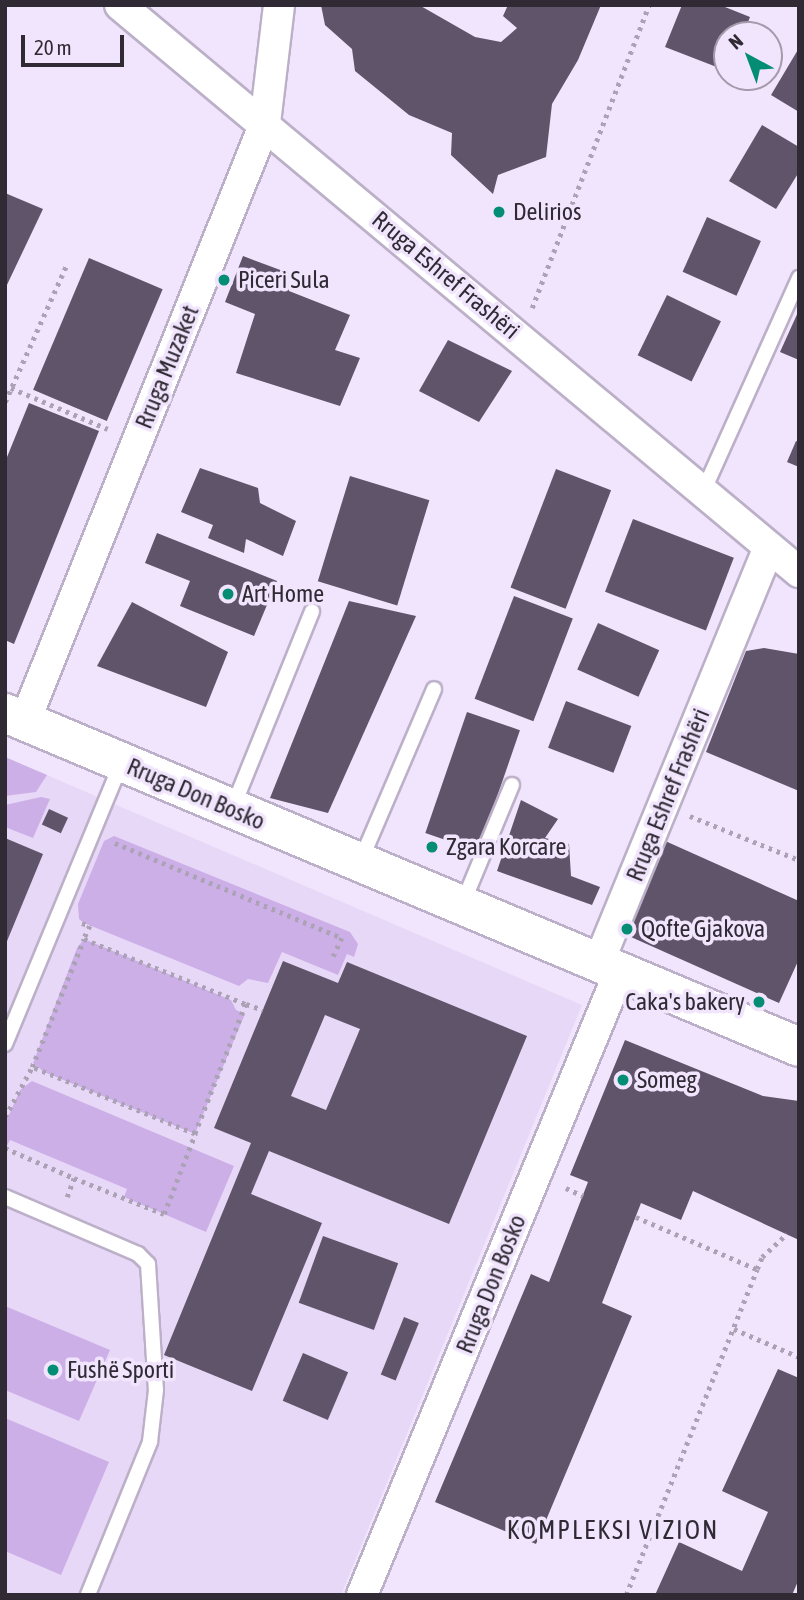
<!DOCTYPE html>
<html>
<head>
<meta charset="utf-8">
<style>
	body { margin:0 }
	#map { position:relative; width:804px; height:1600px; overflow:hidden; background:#f1e5fd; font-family:"Asap Condensed",sans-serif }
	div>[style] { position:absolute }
	.built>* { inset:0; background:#e8d8f7 }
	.green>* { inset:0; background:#cdafe8 }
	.building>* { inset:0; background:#5f5469; transform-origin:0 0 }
	.path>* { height:4.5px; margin-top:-2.25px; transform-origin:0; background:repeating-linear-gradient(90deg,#aca2b5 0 3.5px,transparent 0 8.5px) }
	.roads { filter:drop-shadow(2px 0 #bcb0c8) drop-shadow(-2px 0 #bcb0c8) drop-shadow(0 2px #bcb0c8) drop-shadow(0 -2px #bcb0c8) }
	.lane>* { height:14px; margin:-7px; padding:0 7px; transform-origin:7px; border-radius:7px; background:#fff }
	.street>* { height:30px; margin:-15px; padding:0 15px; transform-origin:15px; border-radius:15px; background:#fff }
	.secondary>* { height:38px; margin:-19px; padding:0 19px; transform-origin:19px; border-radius:19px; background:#fff }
	.dots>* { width:19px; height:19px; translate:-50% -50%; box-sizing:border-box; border:4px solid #f1e5fd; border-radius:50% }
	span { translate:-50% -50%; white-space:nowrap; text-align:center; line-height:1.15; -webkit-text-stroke:7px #f1e5fd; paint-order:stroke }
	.poi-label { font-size:24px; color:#2f2a33 }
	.left { translate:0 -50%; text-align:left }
	.right { translate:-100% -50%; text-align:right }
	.street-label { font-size:24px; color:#2f2a33 }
	.neighbourhood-label { font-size:26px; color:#2f2a33; letter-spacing:2px }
	.frame { position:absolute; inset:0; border:7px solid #2f2a33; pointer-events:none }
	.north { position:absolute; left:713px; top:21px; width:70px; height:70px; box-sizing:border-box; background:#f1e5fd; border:2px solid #a39aac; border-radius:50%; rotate:319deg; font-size:19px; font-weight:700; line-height:28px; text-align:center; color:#2f2a33 }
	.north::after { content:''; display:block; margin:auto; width:24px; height:32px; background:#048d75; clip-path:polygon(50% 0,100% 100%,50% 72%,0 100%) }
	.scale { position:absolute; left:21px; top:35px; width:103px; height:32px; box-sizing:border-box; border:4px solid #2f2a33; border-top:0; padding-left:9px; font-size:21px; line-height:24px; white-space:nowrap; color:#2f2a33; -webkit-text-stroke:5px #f1e5fd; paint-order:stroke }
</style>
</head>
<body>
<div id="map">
	<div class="built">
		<i style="clip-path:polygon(5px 757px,582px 1005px,341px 1595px,5px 1595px)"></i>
	</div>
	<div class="green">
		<i style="clip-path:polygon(5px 757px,47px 775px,36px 792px,5px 796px)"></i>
		<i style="clip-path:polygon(41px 797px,50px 799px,33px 838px,5px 827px,5px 805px)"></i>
		<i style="clip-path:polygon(114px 836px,350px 932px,358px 944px,354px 957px,347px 954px,338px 975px,282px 952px,268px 983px,248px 979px,239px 986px,84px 923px,79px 919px,78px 904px,104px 841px)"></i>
		<i style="clip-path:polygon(84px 939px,231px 1000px,236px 1010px,245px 1014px,195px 1134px,44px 1072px,33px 1063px,77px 948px)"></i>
		<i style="clip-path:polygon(32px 1081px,234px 1166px,206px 1232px,124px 1197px,127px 1189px,10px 1140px,5px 1149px,5px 1124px,20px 1090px)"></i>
		<i style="clip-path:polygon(5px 1306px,110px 1350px,79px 1421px,5px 1390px)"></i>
		<i style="clip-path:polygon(5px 1418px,109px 1462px,61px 1575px,5px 1551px)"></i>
	</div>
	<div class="building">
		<i style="clip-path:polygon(321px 5px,419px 5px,475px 37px,501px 42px,517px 28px,503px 16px,508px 5px,601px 5px,578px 60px,552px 104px,546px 157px,498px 175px,493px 194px,451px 155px,452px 133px,409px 115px,355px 71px,352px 49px,325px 25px)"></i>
		<i style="clip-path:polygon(682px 5px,720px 5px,750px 17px,743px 35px,727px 35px,727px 71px,665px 47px)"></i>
		<i style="clip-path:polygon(799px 48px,799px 112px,771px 95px)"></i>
		<i style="clip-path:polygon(762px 125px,799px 147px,799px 172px,776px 209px,729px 181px)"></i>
		<i style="clip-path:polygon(5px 193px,43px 209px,5px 289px)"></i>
		<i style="left:707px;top:217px;width:59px;height:60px;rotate:24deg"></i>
		<i style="clip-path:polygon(243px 256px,283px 271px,289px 291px,350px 315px,335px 350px,360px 358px,340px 406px,236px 373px,255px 314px,225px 302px)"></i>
		<i style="left:89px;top:258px;width:80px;height:143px;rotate:23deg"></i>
		<i style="left:667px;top:295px;width:60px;height:67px;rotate:26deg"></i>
		<i style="clip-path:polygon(799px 310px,799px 360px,780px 352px)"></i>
		<i style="clip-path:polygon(448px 340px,512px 371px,479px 422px,419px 391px)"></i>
		<i style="clip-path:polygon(29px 403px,99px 431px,14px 644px,5px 640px,5px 462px)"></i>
		<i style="clip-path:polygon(796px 441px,799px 442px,799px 467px,787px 462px)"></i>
		<i style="clip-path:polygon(200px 468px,258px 488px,260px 503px,296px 521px,283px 556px,246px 539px,244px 553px,208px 538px,213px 525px,181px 512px)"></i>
		<i style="left:556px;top:469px;width:59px;height:127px;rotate:21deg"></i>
		<i style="left:350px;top:476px;width:83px;height:110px;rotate:17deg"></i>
		<i style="left:633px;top:519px;width:108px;height:78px;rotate:21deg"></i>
		<i style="clip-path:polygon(157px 533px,277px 581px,254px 636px,180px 606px,190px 581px,145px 563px)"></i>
		<i style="left:514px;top:596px;width:63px;height:110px;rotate:21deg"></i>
		<i style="clip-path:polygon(349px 601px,416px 616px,328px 813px,270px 798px)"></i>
		<i style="clip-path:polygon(132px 602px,228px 652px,206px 707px,97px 666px)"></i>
		<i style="left:598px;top:623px;width:67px;height:51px;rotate:24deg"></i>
		<i style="clip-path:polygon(764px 648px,799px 654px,799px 791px,706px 752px,746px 651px)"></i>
		<i style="left:566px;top:701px;width:70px;height:50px;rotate:21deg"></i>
		<i style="left:467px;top:712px;width:56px;height:128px;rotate:19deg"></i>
		<i style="clip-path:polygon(521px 800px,558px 819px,545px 838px,569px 844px,571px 876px,600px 887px,592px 905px,497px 871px)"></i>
		<i style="left:49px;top:809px;width:21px;height:17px;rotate:25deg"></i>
		<i style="clip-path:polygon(5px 838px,43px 854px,5px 946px)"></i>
		<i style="clip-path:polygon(663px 840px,799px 901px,799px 959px,779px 1003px,622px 933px)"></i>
		<i style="clip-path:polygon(evenodd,283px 961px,338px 983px,347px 962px,527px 1036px,449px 1224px,269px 1151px,251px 1194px,322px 1223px,252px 1391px,164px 1355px,251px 1143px,214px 1128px,283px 961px,325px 1015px,360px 1029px,326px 1110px,291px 1096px,325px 1015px)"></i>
		<i style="clip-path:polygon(625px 1040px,763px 1096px,799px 1101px,799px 1240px,693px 1191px,681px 1220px,641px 1203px,602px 1303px,632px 1316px,536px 1544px,435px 1502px,531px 1274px,549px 1282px,588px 1182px,570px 1175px)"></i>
		<i style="left:323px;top:1236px;width:80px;height:71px;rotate:20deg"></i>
		<i style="left:404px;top:1317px;width:16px;height:62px;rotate:22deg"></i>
		<i style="left:303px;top:1353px;width:49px;height:52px;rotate:23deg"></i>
		<i style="clip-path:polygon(778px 1369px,799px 1378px,799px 1579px,792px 1595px,655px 1595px,679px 1542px,742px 1571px,768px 1512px,722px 1491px)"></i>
	</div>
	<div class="path">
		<i style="left:532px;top:308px;width:325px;rotate:-68.9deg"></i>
		<i style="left:11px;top:388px;width:105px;rotate:22.9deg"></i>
		<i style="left:5px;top:402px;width:151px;rotate:-65.8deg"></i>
		<i style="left:690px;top:816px;width:118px;rotate:22deg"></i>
		<i style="left:115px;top:843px;width:246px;rotate:22.7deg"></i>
		<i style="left:342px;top:938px;width:23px;rotate:115deg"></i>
		<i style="left:82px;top:923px;width:9px;rotate:21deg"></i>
		<i style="left:90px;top:926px;width:14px;rotate:115deg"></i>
		<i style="left:246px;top:1004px;width:18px;rotate:19deg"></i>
		<i style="left:5px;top:1117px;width:57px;rotate:-61.6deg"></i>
		<i style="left:5px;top:1148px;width:75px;rotate:23.5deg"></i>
		<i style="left:566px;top:1188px;width:19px;rotate:25deg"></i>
		<i style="left:67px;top:1197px;width:20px;rotate:-70deg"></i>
		<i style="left:74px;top:1178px;width:97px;rotate:21.8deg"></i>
		<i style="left:164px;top:1214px;width:86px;rotate:-68.8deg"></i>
		<i style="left:195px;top:1134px;width:176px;rotate:-157.7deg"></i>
		<i style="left:32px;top:1067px;width:138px;rotate:-67.9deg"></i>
		<i style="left:84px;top:939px;width:175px;rotate:21.9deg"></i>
		<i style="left:246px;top:1004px;width:140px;rotate:111.4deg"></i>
		<i style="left:636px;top:1217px;width:132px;rotate:23.3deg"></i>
		<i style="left:734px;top:1329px;width:71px;rotate:23.3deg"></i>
		<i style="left:626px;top:1595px;width:351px;rotate:-68.1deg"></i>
		<i style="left:757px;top:1269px;width:13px;rotate:-67deg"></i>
		<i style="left:762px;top:1257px;width:34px;rotate:-43deg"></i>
	</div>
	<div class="roads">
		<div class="lane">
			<i style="left:703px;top:492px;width:235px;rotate:-65.8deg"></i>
			<i style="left:233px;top:807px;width:211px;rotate:-68deg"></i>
			<i style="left:360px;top:862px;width:188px;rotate:-66.8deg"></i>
			<i style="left:462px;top:905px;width:130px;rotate:-67.4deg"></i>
			<i style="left:5px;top:1044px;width:303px;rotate:-67.5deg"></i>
			<i style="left:5px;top:1197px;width:145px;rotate:23.2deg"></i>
			<i style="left:138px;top:1254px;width:14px;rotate:45deg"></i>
			<i style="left:148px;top:1264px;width:126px;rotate:86.4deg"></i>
			<i style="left:156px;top:1390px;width:52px;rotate:96.6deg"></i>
			<i style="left:150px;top:1442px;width:165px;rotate:112.1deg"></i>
		</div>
		<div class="street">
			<i style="left:120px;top:5px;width:885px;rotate:39.86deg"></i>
			<i style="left:25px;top:721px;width:644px;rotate:-68.13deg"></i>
			<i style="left:265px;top:123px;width:119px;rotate:-83.2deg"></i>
			<i style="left:598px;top:964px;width:450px;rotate:-67.7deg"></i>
			<i style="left:362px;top:1595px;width:673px;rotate:-67.55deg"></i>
		</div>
		<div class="secondary">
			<i style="left:5px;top:713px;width:861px;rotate:22.81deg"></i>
		</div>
	</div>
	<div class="dots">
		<i style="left:499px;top:212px;background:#048d75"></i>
		<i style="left:224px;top:280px;background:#048d75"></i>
		<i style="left:228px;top:594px;background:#048d75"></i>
		<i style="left:432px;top:847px;background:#048d75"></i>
		<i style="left:627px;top:929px;background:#048d75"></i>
		<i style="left:759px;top:1002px;background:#048d75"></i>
		<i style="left:623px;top:1080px;background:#048d75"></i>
		<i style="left:53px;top:1370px;background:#048d75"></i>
	</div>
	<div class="poi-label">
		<span class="left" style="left:513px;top:212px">Delirios</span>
		<span class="left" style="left:238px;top:280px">Piceri Sula</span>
		<span class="left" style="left:242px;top:594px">Art Home</span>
		<span class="left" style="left:446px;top:847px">Zgara Korcare</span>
		<span class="left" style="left:641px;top:929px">Qofte Gjakova</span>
		<span class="right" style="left:745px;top:1002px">Caka's bakery</span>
		<span class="left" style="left:637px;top:1080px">Someg</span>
		<span class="left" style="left:67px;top:1370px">Fushë Sporti</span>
	</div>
	<div class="street-label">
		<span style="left:446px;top:275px;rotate:40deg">Rruga Eshref Frashëri</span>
		<span style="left:167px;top:367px;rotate:-68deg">Rruga Muzaket</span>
		<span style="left:196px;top:794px;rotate:23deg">Rruga Don Bosko</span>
		<span style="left:668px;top:795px;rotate:-68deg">Rruga Eshref Frashëri</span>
		<span style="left:491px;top:1284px;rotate:-68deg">Rruga Don Bosko</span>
	</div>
	<div class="neighbourhood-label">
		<span style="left:613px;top:1531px">KOMPLEKSI VIZION</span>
	</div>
	<div class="frame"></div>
	<div class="north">N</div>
	<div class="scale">20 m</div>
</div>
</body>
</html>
